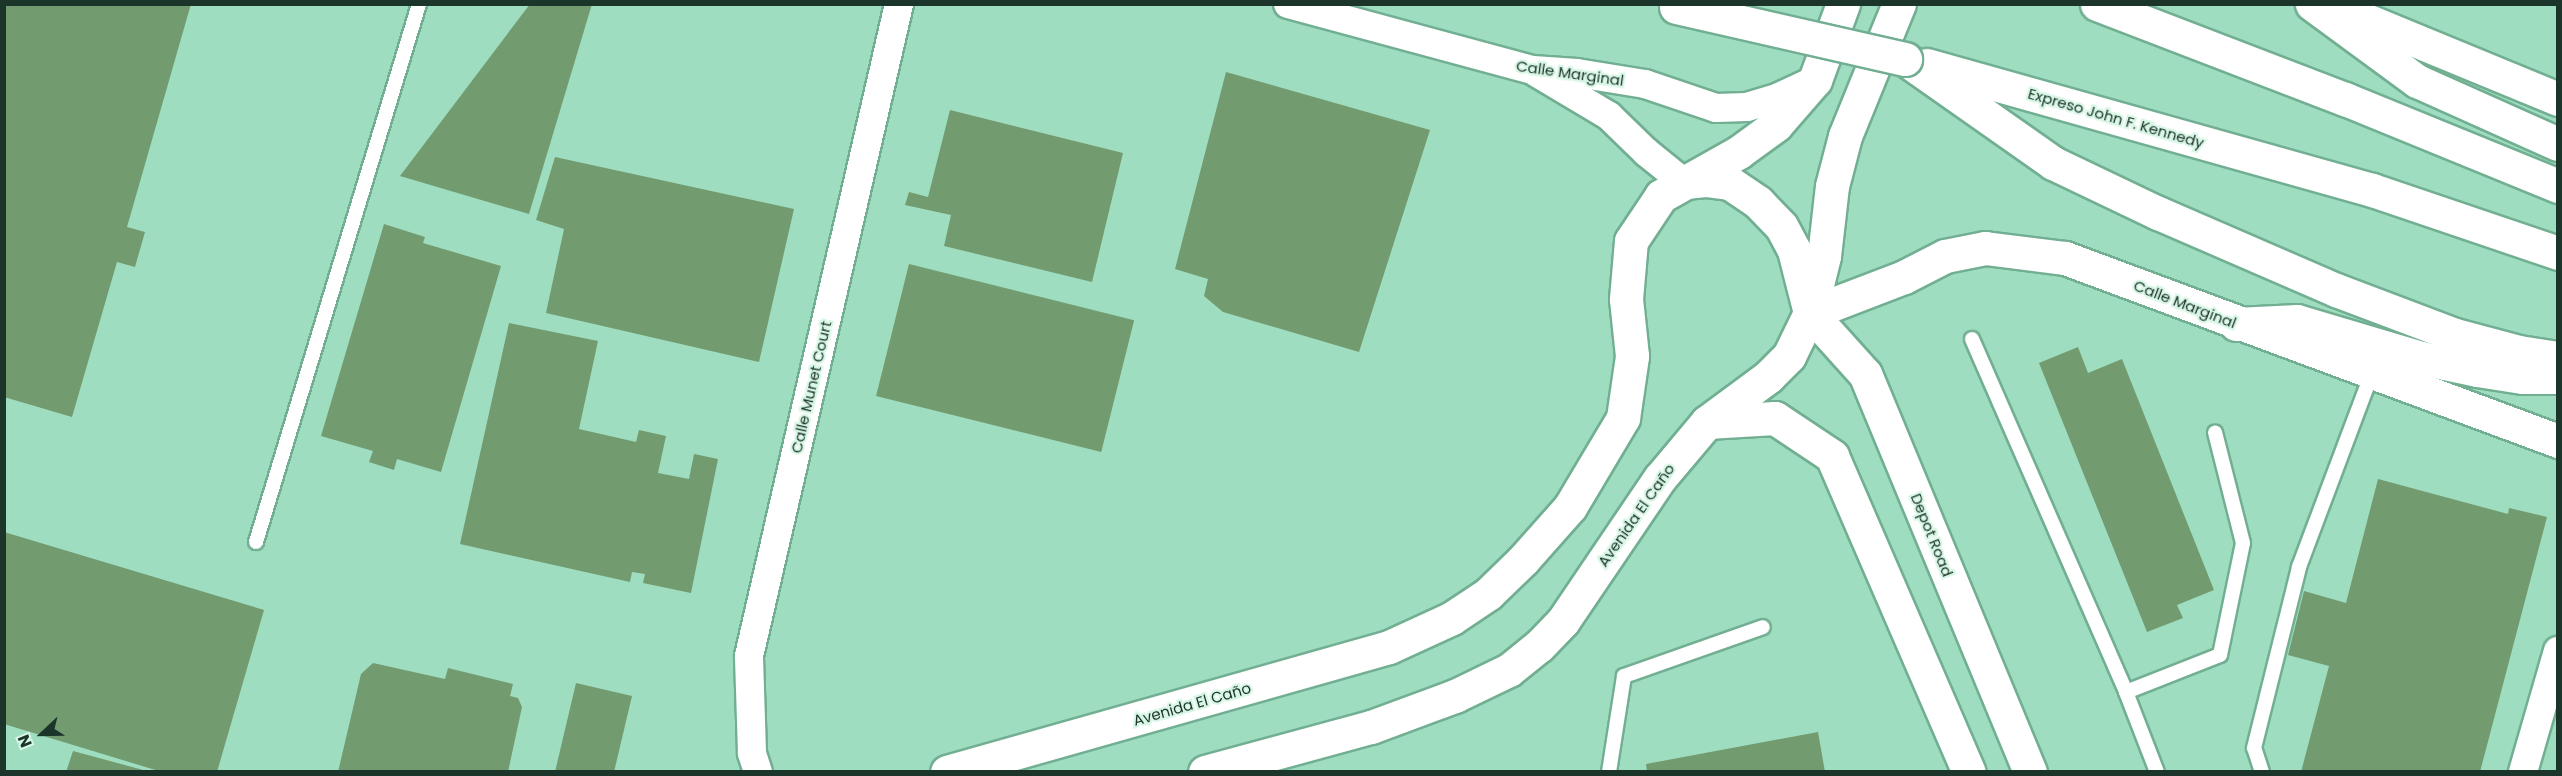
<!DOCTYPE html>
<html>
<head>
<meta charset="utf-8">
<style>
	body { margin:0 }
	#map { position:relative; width:2562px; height:776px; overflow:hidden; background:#9eddbf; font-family:Poppins,sans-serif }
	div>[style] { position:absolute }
	.building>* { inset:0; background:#739b70; transform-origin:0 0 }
	.roads { filter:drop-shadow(2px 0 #72af92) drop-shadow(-2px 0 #72af92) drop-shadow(0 2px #72af92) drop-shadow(0 -2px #72af92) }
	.lane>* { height:14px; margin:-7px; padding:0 7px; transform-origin:7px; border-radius:7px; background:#fff }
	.street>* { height:28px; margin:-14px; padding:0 14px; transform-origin:14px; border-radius:14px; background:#fff }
	.secondary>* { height:33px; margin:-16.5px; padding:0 16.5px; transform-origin:16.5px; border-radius:16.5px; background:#fff }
	.primary>* { height:33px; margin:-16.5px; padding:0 16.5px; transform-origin:16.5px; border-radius:16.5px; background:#fff }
	.highway>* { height:33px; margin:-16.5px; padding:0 16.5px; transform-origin:16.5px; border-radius:16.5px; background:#fff }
	.bridges { filter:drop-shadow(2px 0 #72af92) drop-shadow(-2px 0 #72af92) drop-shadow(0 2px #72af92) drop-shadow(0 -2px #72af92) }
	.highway-bridge>* { height:33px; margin:-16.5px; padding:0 16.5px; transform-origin:16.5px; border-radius:16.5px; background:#fff }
	span { translate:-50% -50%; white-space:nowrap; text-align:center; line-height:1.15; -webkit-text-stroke:4.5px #d8f6e6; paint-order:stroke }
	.street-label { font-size:15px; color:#1c352a }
	.frame { position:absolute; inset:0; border:6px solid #1c352a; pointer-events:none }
	.north { position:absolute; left:12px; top:704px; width:60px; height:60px; -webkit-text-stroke:4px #d8f6e6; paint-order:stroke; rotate:248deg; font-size:16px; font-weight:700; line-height:24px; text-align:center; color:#1c352a }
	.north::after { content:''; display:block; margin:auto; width:21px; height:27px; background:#1c352a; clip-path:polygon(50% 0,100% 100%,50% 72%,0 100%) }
</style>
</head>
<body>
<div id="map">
	<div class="building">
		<i style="clip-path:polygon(4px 4px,191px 4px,127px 227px,145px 232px,135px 267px,117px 262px,72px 417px,4px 397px)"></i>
		<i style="clip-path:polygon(530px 4px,592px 4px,529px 214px,400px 176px)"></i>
		<i style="clip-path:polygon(1226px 72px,1430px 130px,1359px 352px,1223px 312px,1204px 296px,1208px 279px,1175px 269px)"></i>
		<i style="clip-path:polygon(950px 110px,1123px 153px,1092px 282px,944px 246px,951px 215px,905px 205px,909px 192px,928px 197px)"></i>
		<i style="clip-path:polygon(555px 157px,794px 209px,759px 362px,546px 313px,564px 229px,536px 220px)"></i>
		<i style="clip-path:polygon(384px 224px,425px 237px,423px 243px,501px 266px,441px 472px,397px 459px,394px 470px,369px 462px,373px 451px,321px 436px)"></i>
		<i style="left:909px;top:264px;width:232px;height:136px;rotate:14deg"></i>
		<i style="clip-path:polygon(509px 323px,598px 341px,579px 429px,636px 442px,639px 430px,666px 436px,658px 473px,689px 479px,694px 454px,718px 459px,691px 593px,643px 583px,645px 574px,632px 572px,630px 582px,460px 544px)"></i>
		<i style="clip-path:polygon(2078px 347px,2088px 373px,2122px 359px,2214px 590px,2177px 605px,2183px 618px,2147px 632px,2039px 363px)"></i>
		<i style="clip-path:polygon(2378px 479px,2508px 514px,2509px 508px,2547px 517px,2480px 772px,2301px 772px,2329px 666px,2288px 655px,2304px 591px,2346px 603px)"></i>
		<i style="clip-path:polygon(4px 532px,264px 610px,217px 772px,162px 772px,4px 724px)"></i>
		<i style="clip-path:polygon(373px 663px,445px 679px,448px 668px,513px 684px,510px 696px,518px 698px,522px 707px,508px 772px,338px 772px,361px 674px)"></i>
		<i style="clip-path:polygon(576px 683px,632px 696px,614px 772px,555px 772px)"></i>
		<i style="clip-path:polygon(1818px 732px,1825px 772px,1647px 772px,1646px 764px)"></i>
		<i style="clip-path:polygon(73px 751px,147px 771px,147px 772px,66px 772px)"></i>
	</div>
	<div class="roads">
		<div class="lane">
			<i style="left:1972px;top:339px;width:385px;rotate:66.4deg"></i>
			<i style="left:2126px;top:692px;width:86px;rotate:68.8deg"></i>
			<i style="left:256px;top:542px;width:562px;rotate:-73.14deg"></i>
			<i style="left:2126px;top:692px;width:101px;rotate:-21.5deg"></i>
			<i style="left:2220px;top:655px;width:114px;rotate:-78.4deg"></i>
			<i style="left:2243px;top:543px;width:114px;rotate:-104.2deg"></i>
			<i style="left:1609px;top:772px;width:97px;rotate:-81.1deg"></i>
			<i style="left:1624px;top:676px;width:147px;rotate:-19.4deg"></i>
			<i style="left:2262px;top:772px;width:25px;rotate:-108deg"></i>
			<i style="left:2254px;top:748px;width:187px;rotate:-76deg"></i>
			<i style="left:2299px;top:567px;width:207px;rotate:-69.4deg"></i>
		</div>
		<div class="street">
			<i style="left:1288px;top:4px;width:254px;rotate:15.1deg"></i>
			<i style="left:1533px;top:70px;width:44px;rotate:3.9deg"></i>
			<i style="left:1577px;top:73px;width:69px;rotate:9.2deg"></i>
			<i style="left:1645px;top:84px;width:75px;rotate:18.7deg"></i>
			<i style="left:1716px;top:108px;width:31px;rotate:-2deg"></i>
			<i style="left:1747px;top:107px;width:34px;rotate:-17deg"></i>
			<i style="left:1779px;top:97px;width:38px;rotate:-25deg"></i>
			<i style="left:1537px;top:73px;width:84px;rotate:30.8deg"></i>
			<i style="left:1609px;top:116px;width:52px;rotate:44.2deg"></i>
			<i style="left:1646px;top:152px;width:48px;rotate:39deg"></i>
			<i style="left:758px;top:772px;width:20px;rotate:-108deg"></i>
			<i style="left:752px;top:753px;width:97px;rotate:-91.8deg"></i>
			<i style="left:749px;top:656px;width:669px;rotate:-77.04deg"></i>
			<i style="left:2523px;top:772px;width:126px;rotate:-73.9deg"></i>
		</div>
		<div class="secondary">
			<i style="left:1707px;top:422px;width:68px;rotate:-3.4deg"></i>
			<i style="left:1775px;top:418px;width:69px;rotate:33.7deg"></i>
			<i style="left:1832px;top:456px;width:344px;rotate:66.6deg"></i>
			<i style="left:2030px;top:772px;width:431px;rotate:-112.5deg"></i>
			<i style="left:1865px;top:374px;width:82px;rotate:-132deg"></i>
			<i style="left:1810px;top:313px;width:101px;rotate:-21deg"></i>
			<i style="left:1904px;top:277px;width:46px;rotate:-27.1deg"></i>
			<i style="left:1945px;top:256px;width:41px;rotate:-11.3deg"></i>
			<i style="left:1985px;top:248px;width:81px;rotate:7.1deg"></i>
			<i style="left:2065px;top:258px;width:526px;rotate:20.36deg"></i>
		</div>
		<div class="primary">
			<i style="left:947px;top:772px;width:459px;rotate:-15.8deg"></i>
			<i style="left:1389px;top:647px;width:69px;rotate:-24.7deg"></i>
			<i style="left:1452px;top:618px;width:43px;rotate:-33.7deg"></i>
			<i style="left:1488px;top:594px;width:49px;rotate:-44.2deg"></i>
			<i style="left:1523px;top:560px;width:71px;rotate:-48.4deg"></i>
			<i style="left:1570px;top:507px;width:104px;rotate:-59.2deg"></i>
			<i style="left:1623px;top:418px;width:63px;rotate:-81.7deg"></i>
			<i style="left:1632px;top:356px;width:57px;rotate:-96deg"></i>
			<i style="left:1626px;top:299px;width:58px;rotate:-85.1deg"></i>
			<i style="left:1631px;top:241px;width:54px;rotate:-56.3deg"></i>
			<i style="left:1661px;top:196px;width:90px;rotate:-29.4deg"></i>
			<i style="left:1739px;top:152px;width:46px;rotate:-36.1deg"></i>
			<i style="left:1776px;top:125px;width:60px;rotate:-49.1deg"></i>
			<i style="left:1815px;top:80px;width:81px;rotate:-69.8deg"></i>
			<i style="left:1205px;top:772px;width:172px;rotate:-15.2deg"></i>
			<i style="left:1371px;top:727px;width:90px;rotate:-20.3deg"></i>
			<i style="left:1455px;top:696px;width:60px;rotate:-25.7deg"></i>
			<i style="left:1509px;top:670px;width:38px;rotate:-39deg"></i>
			<i style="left:1539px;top:646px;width:35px;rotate:-46deg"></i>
			<i style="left:1563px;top:621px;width:173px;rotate:-55.9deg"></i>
			<i style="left:1660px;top:478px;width:73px;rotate:-50deg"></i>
			<i style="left:1707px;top:422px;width:76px;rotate:-36.4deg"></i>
			<i style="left:1768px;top:377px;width:30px;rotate:-45deg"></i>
			<i style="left:1789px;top:356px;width:48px;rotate:-64deg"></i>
			<i style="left:1810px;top:313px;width:65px;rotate:-104.3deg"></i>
			<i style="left:1794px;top:250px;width:27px;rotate:-118deg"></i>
			<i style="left:1781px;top:226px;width:33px;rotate:-134deg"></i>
			<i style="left:1758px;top:202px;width:34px;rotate:-146deg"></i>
			<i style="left:1730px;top:183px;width:25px;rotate:-173deg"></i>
			<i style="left:1705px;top:180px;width:20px;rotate:174deg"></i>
		</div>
		<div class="highway">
			<i style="left:2097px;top:4px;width:266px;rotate:21deg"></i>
			<i style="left:2345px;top:99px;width:230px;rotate:22.2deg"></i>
			<i style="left:2312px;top:4px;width:130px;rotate:36.3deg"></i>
			<i style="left:2417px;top:81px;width:154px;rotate:24.1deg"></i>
			<i style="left:2337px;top:8px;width:239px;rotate:22.4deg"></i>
			<i style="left:1905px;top:59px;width:181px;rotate:35.1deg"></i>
			<i style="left:2053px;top:163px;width:116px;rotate:25.5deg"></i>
			<i style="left:2158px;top:213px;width:194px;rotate:23.4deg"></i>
			<i style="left:2336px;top:290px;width:127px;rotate:20.7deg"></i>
			<i style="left:2455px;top:335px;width:66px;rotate:14.9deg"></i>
			<i style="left:2519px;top:352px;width:39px;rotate:9deg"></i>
			<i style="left:1927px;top:65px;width:462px;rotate:15.7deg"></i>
			<i style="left:2372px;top:190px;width:196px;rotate:18.7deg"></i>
			<i style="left:1810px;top:313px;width:59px;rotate:-76.2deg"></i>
			<i style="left:1824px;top:256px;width:70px;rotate:-83.5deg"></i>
			<i style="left:1832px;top:186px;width:52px;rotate:-75.4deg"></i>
			<i style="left:1845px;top:136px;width:143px;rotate:-67.8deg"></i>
			<i style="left:2236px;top:324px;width:61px;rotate:-2.8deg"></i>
			<i style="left:2297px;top:321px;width:129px;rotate:16.6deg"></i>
			<i style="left:2421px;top:358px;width:57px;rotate:12.1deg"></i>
			<i style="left:2477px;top:370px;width:47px;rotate:8.7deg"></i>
			<i style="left:2523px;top:377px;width:35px"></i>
		</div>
	</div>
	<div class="bridges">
		<div class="highway-bridge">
			<i style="left:1676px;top:7px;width:235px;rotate:12.8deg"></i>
		</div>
	</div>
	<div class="street-label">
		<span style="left:1570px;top:73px;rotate:8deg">Calle Marginal</span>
		<span style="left:2116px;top:118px;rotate:16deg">Expreso John F. Kennedy</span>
		<span style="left:2185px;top:304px;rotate:21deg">Calle Marginal</span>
		<span style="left:811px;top:387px;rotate:-77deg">Calle Munet Court</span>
		<span style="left:1636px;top:515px;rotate:-55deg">Avenida El Caño</span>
		<span style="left:1932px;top:535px;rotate:68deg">Depot Road</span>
		<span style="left:1192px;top:704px;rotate:-16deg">Avenida El Caño</span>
	</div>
	<div class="frame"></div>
	<div class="north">N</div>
</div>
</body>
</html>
